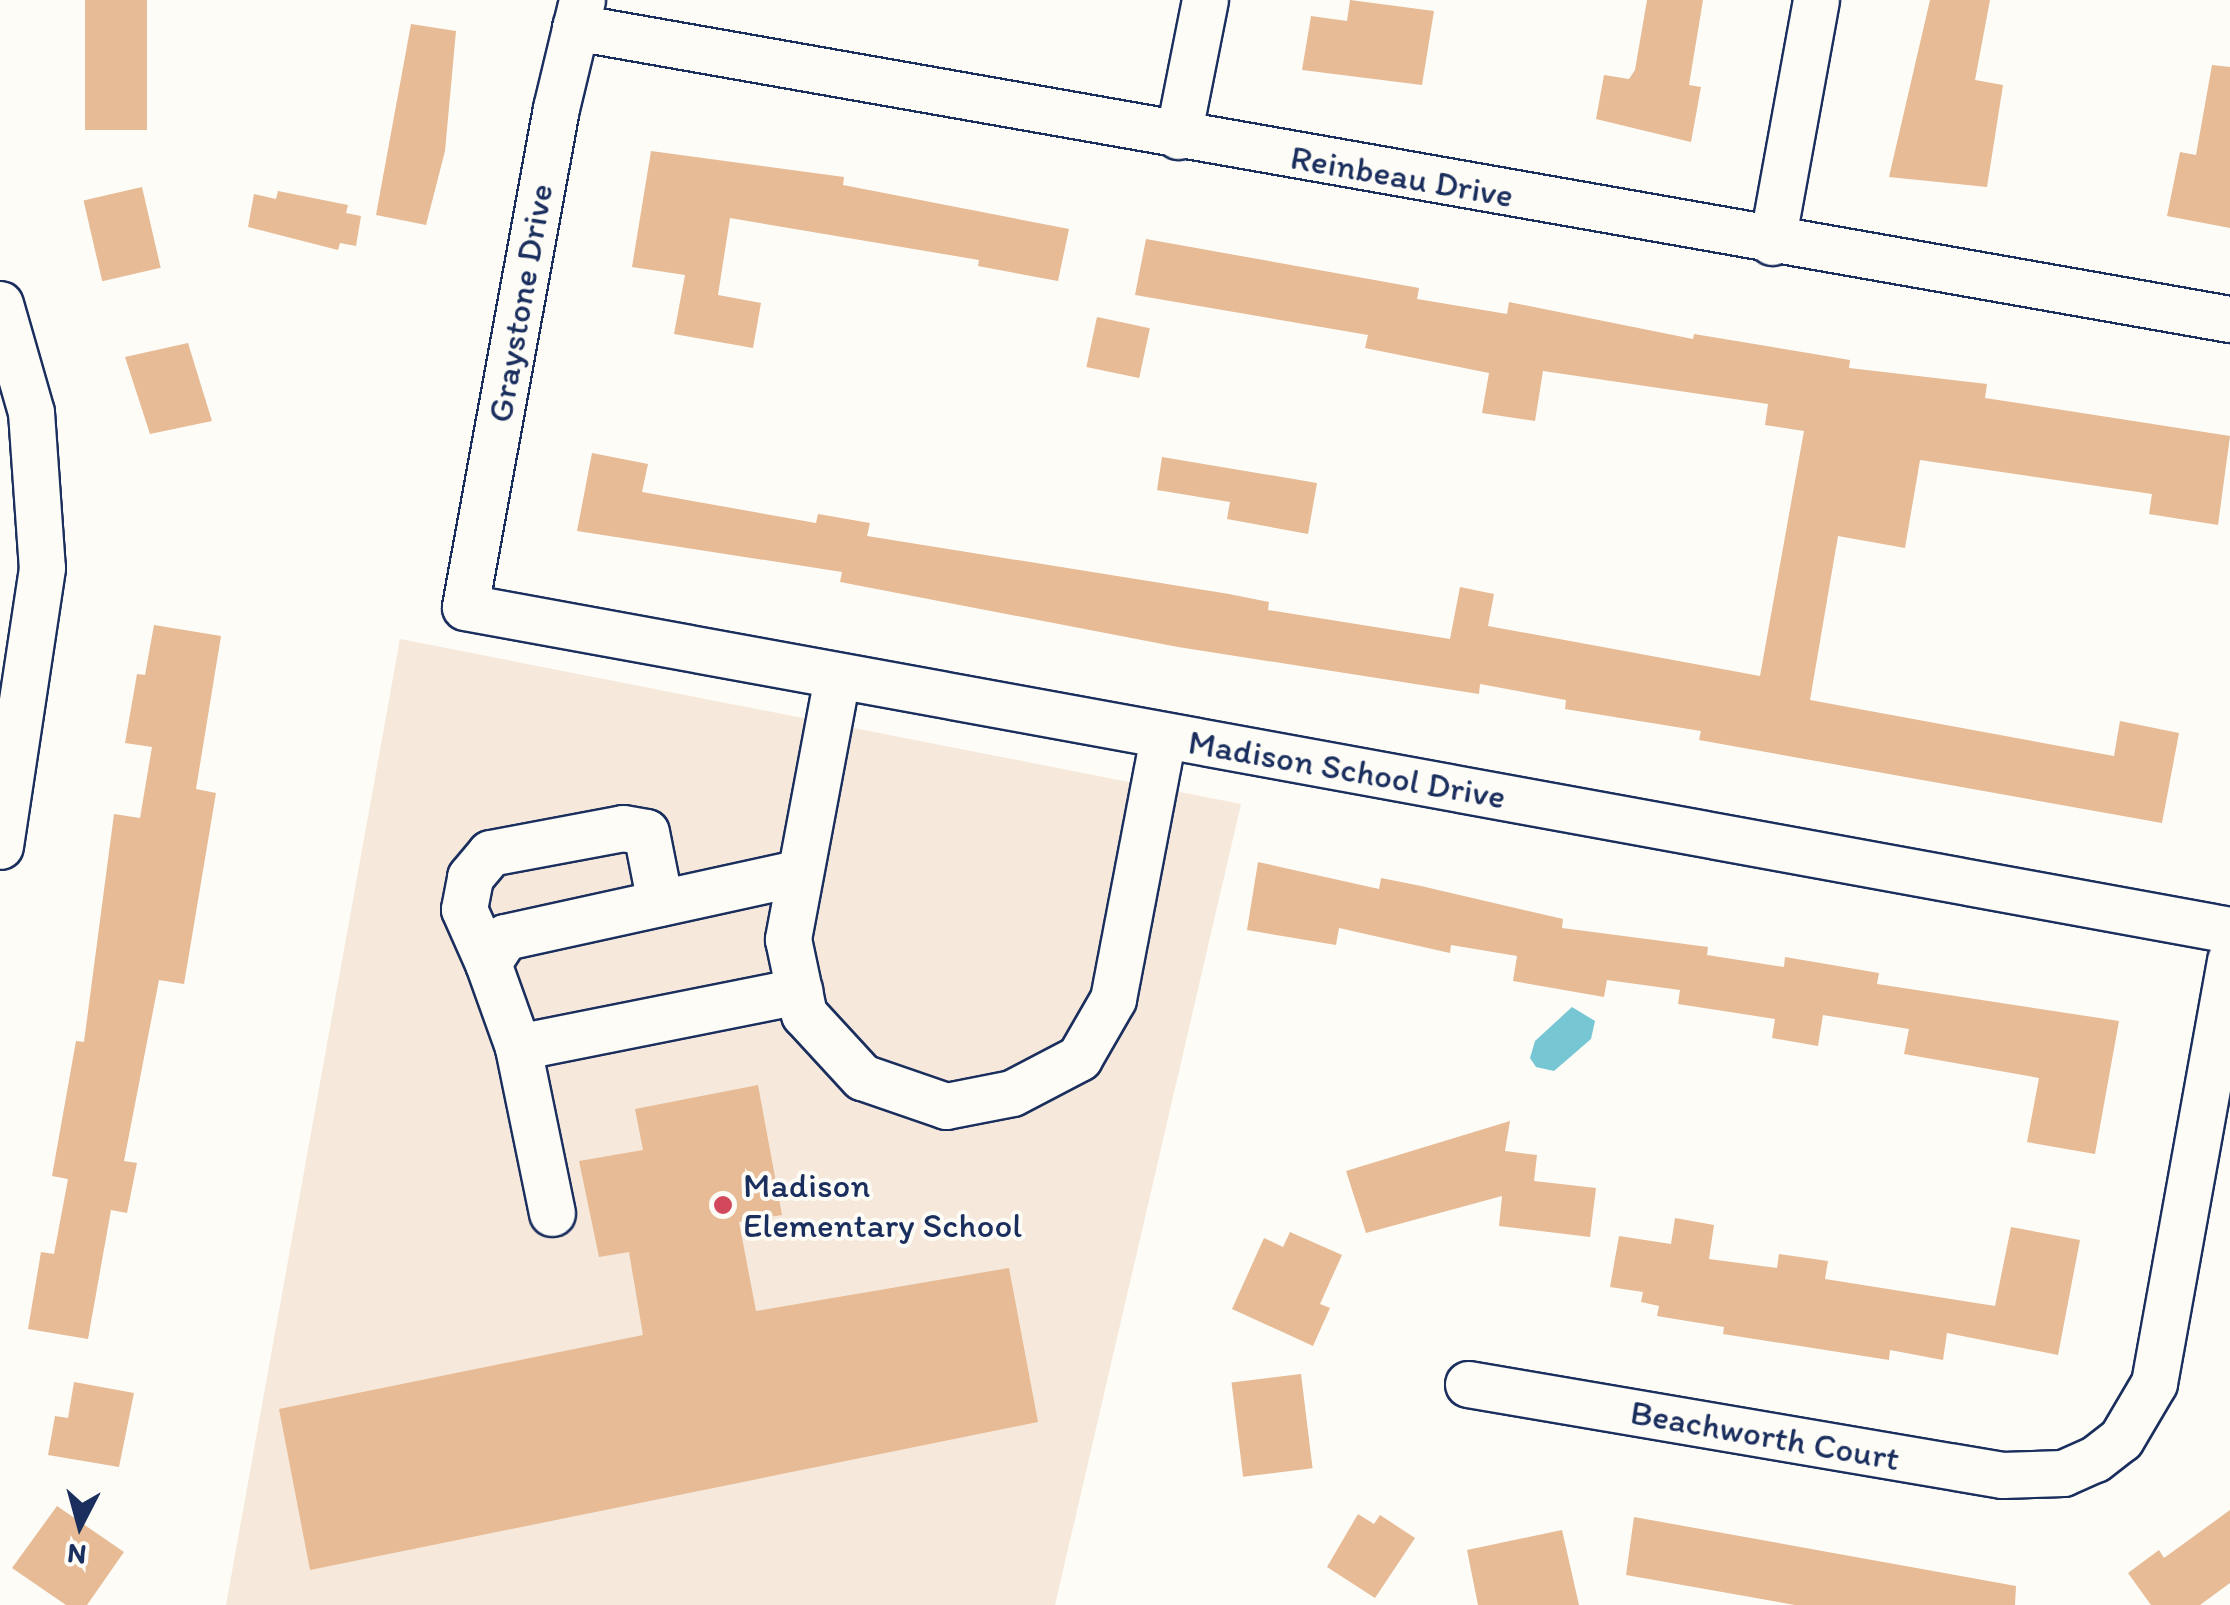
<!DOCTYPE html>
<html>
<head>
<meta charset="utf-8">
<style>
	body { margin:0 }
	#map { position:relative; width:2230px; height:1605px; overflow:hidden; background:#fdfcf7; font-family:Itim,sans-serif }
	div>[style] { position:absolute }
	.built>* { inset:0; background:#f6e8da }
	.water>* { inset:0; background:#77c6d4 }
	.building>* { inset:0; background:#e6bb96; transform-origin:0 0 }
	.roads { filter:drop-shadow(2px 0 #1b2f5e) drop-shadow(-2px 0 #1b2f5e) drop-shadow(0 2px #1b2f5e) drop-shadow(0 -2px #1b2f5e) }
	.minor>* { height:45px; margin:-22.5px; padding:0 22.5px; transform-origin:22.5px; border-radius:22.5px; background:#fdfcf7 }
	.dots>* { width:28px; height:28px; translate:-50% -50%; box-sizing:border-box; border:5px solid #fdfcf7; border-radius:50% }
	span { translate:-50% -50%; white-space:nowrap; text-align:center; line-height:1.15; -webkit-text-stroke:8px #fdfcf7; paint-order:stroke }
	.street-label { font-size:35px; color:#1b2f5e }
	.poi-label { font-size:35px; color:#1b2f5e }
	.left { translate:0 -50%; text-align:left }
	.north { position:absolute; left:30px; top:1475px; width:100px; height:100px; -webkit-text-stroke:8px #fdfcf7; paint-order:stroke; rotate:186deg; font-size:28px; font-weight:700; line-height:40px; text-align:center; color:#1b2f5e }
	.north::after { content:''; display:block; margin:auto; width:35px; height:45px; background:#1b2f5e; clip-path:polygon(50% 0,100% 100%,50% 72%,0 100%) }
</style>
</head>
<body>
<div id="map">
	<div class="built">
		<i style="clip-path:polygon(400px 639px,1241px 804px,1055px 1605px,226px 1605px)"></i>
	</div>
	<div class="water">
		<i style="clip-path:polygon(1572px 1007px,1595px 1021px,1591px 1039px,1554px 1071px,1536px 1067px,1530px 1058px,1535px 1041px)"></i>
	</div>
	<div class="building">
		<i style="left:85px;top:0;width:62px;height:130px"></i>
		<i style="clip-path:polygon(1350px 0,1434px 11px,1422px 85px,1302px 70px,1311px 16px,1347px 21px)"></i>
		<i style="clip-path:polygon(1647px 0,1703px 0,1689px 85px,1701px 87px,1691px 142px,1596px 119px,1604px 75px,1629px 79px,1635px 70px)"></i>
		<i style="clip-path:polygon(1930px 0,1990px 0,1975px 80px,2003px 85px,1987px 187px,1889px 177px)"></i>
		<i style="clip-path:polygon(411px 24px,456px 31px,445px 151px,426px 225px,376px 215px)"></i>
		<i style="clip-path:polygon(2212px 65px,2230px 67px,2230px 228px,2167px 216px,2180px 152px,2196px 155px)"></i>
		<i style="clip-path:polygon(651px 151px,844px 177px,843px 185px,1069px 229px,1058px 281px,978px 266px,979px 260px,730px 218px,718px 295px,761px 303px,753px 348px,674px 334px,685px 275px,632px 267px)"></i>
		<i style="left:142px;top:187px;width:83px;height:60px;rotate:77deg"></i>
		<i style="clip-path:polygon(278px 191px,348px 205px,346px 213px,361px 216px,356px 246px,340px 243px,338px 250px,248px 227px,254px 194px,276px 199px)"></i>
		<i style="clip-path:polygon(1146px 239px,1419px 288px,1417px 299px,1507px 314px,1509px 302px,1693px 339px,1694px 334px,1850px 360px,1849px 368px,1987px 384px,1985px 398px,2230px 436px,2218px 525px,2149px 514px,2152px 494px,1920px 460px,1905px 548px,1838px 536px,1810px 700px,2114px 756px,2120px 721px,2179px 733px,2162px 823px,1699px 740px,1701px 731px,1565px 709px,1566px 700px,1480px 684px,1479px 694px,1178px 647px,840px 582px,842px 572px,577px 531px,592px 453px,648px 464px,642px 492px,816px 523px,818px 514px,870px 523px,867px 536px,1229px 594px,1269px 602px,1268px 610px,1450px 639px,1460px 587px,1494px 594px,1488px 626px,1760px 676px,1804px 431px,1765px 425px,1768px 404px,1543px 371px,1535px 421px,1482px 413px,1489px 373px,1365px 348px,1368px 335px,1135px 295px)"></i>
		<i style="left:1097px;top:317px;width:54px;height:51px;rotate:12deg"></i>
		<i style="clip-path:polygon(188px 343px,212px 421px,150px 434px,125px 357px)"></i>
		<i style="clip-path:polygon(1162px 457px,1317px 483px,1308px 534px,1227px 519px,1230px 502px,1157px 490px)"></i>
		<i style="clip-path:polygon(154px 625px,221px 636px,196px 789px,216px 793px,184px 984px,159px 980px,124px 1161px,137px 1163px,127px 1213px,111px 1210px,88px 1339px,28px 1329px,41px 1252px,54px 1254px,68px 1179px,52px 1176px,76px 1041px,84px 1042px,114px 814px,140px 818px,152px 747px,125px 743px,137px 674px,145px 675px)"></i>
		<i style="clip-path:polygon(1258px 862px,1379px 889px,1381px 878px,1421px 886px,1563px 919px,1562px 928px,1708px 947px,1707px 955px,1784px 967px,1785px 957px,1879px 973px,1877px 984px,2119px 1021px,2095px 1154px,2027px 1142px,2039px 1078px,1904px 1054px,1909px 1029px,1823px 1015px,1818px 1046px,1772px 1038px,1775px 1019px,1678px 1004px,1680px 990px,1607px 980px,1604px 997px,1513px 981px,1517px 956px,1451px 945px,1450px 953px,1339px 928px,1336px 945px,1247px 930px)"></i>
		<i style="clip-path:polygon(758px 1085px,782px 1215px,739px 1222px,756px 1311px,1009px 1268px,1038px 1422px,310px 1570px,279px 1409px,643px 1335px,629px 1252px,599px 1257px,579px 1161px,643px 1150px,635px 1109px)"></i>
		<i style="clip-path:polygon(1510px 1121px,1505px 1151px,1537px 1155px,1534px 1181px,1596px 1188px,1590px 1237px,1499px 1226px,1502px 1196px,1366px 1233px,1346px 1171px)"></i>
		<i style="clip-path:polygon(1675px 1218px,1714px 1225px,1709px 1259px,1777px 1268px,1779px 1254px,1828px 1261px,1825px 1279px,1995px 1306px,2011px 1227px,2080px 1240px,2058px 1355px,1947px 1333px,1943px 1360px,1890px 1350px,1889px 1360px,1723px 1334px,1724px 1327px,1657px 1316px,1659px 1306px,1641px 1302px,1643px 1292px,1610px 1287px,1619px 1236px,1671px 1244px)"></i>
		<i style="clip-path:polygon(1290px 1232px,1342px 1255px,1320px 1304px,1330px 1308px,1313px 1346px,1232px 1309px,1264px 1238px,1283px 1247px)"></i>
		<i style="left:1301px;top:1374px;width:95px;height:70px;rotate:83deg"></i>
		<i style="clip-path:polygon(74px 1382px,134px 1393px,119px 1467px,48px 1455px,55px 1416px,68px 1418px)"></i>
		<i style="clip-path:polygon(57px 1506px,124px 1552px,87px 1605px,66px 1605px,12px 1568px)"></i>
		<i style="clip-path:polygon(2230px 1510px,2230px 1583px,2200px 1605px,2151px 1605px,2128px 1573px,2159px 1550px,2164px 1558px)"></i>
		<i style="clip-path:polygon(1358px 1514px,1374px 1524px,1380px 1515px,1415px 1538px,1375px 1598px,1327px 1567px)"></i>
		<i style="clip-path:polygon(1634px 1517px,2016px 1586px,2015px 1605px,1795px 1605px,1626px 1575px)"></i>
		<i style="clip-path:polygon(1562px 1530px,1579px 1605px,1478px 1605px,1467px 1550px)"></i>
	</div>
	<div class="roads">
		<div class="minor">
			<i style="left:582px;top:0;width:111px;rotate:103.5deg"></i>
			<i style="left:556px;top:108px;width:507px;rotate:100.34deg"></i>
			<i style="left:465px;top:607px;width:1794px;rotate:10.37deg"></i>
			<i style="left:575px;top:27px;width:1681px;rotate:10.01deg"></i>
			<i style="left:1178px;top:136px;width:139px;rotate:-78.8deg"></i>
			<i style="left:1772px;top:242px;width:246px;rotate:-79.7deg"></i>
			<i style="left:0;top:304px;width:112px;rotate:74deg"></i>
			<i style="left:31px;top:412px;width:156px;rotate:86deg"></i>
			<i style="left:42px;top:568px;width:281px;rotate:98.6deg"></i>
			<i style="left:837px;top:677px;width:267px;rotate:100.6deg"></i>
			<i style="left:788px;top:939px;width:77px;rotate:78deg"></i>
			<i style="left:804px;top:1014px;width:86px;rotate:47.4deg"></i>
			<i style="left:862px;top:1077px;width:89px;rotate:19deg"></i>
			<i style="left:946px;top:1106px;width:67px;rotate:-11.1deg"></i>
			<i style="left:1012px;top:1093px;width:76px;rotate:-27.6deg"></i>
			<i style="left:1079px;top:1058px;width:68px;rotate:-60deg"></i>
			<i style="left:1113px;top:999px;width:268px;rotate:-79.2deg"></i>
			<i style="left:488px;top:963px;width:59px;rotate:-114deg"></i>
			<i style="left:464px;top:909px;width:33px;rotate:-79deg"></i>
			<i style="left:470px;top:877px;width:31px;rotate:-50deg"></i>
			<i style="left:490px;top:853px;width:135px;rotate:-10.6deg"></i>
			<i style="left:623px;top:828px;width:23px;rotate:10deg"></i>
			<i style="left:646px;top:832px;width:72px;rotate:78.8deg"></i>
			<i style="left:518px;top:1047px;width:89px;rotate:-109.7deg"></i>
			<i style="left:488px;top:963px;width:31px;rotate:-57deg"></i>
			<i style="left:505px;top:937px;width:302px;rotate:-12.4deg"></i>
			<i style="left:552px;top:1213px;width:169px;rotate:-101.6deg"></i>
			<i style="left:518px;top:1047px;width:287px;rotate:-11.3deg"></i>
			<i style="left:1468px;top:1384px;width:542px;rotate:9.67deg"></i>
			<i style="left:2002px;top:1475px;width:61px;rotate:-1.9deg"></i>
			<i style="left:2063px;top:1473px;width:35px;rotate:-24deg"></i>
			<i style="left:2095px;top:1459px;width:33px;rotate:-38deg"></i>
			<i style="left:2121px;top:1439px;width:65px;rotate:-59.5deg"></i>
			<i style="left:2154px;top:1383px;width:430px;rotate:-79.8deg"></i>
		</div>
	</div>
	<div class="dots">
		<i style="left:723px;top:1205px;background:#d1495b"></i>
	</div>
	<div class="street-label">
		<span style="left:1402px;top:176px;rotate:10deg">Reinbeau Drive</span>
		<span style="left:520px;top:303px;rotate:-80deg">Graystone Drive</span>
		<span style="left:1347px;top:769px;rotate:10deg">Madison School Drive</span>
		<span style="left:1765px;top:1435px;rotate:10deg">Beachworth Court</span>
	</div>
	<div class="poi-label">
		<span class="left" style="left:743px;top:1205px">Madison<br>Elementary School</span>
	</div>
	<div class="north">N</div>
</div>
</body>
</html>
